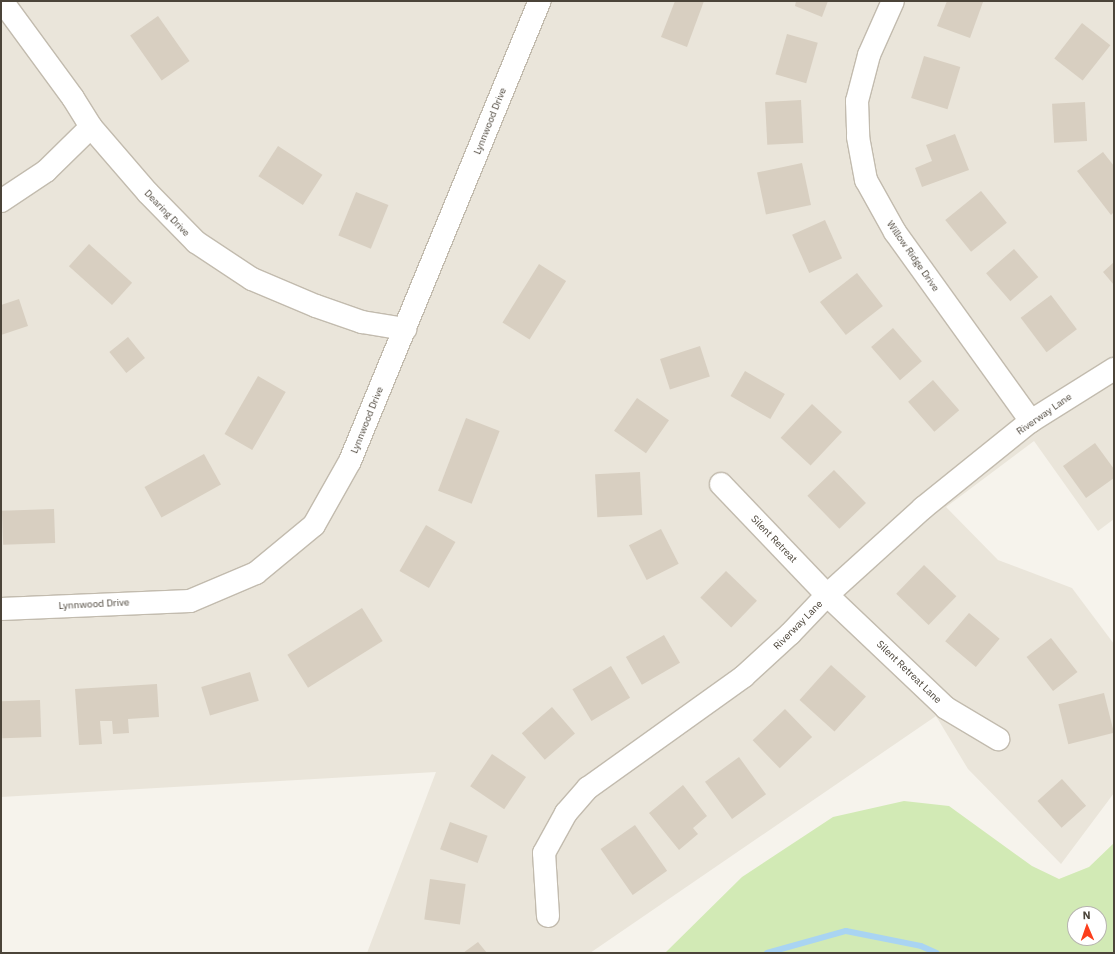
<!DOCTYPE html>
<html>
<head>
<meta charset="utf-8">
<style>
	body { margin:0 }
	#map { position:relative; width:1115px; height:954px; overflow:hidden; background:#f6f3ec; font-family:"IBM Plex Sans",sans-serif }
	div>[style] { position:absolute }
	.residential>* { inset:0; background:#eae5da }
	.green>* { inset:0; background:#d2eab5 }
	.stream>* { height:6px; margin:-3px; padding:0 3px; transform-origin:3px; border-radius:3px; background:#a9d4f2 }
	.building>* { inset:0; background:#d8cfc1; transform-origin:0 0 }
	.roads { filter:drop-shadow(1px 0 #c2bbae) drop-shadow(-1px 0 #c2bbae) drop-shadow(0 1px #c2bbae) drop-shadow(0 -1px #c2bbae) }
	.minor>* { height:22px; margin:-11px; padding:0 11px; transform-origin:11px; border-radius:11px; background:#fff }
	span { translate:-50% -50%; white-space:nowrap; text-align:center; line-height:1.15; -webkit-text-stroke:3.5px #fff; paint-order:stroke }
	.street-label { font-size:10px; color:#4b4439 }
	.frame { position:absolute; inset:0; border:2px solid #4b4439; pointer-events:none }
	.north { position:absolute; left:1067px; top:906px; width:40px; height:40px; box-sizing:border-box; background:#fff; border:1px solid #b7b4b0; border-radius:50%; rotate:358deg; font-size:11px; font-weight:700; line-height:16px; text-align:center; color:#4b4439 }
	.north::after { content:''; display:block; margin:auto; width:14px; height:18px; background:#fc3f1d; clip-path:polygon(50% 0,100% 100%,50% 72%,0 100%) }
</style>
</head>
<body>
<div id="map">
	<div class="residential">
		<i style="clip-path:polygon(1px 1px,1114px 1px,1114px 519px,1098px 531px,1034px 441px,946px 507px,998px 560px,1072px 588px,1114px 644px,1114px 793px,1061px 864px,968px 769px,936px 716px,590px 953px,367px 953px,436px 772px,1px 797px)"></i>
	</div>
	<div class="green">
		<i style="clip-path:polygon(evenodd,904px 801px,949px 806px,1032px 866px,1059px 879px,1089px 867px,1114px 843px,1114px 953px,665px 953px,742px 877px,833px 817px,904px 801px,1075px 914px,1099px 914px,1099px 938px,1075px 938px,1075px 914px)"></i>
	</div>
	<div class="stream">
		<i style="left:767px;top:953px;width:82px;rotate:-15.6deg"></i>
		<i style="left:846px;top:931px;width:76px;rotate:11.3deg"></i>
		<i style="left:921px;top:946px;width:17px;rotate:24deg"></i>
	</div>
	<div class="building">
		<i style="clip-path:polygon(675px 1px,704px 1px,687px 47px,661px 37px)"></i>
		<i style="clip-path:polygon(796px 1px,828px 1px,822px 17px,795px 6px)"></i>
		<i style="clip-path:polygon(947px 1px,983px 2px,970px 38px,937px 26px)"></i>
		<i style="left:158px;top:16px;width:55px;height:34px;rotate:55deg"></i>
		<i style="left:1082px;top:23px;width:36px;height:45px;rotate:38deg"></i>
		<i style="left:787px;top:34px;width:32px;height:42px;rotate:16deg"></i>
		<i style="left:924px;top:56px;width:38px;height:44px;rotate:17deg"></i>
		<i style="left:801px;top:100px;width:43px;height:36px;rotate:87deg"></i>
		<i style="left:1085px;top:102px;width:39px;height:33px;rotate:87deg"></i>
		<i style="clip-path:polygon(955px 134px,969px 170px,922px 187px,915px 168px,932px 161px,926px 145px)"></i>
		<i style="left:278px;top:146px;width:53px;height:36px;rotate:33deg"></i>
		<i style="clip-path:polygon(1103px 152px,1114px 166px,1114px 212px,1111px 215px,1077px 171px)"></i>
		<i style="left:802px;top:163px;width:43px;height:46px;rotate:78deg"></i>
		<i style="left:981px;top:191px;width:41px;height:46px;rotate:51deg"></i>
		<i style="left:356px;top:192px;width:35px;height:47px;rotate:22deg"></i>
		<i style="left:825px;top:220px;width:42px;height:36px;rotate:66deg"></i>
		<i style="left:89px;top:244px;width:58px;height:30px;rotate:42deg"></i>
		<i style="left:1014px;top:249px;width:37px;height:37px;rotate:49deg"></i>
		<i style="clip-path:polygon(1114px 262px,1114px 285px,1103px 272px)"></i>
		<i style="left:539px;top:264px;width:32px;height:69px;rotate:32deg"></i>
		<i style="left:857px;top:273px;width:42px;height:47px;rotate:52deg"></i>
		<i style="left:1051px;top:295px;width:43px;height:38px;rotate:53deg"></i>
		<i style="clip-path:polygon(19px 299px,28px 326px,1px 335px,1px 305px)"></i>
		<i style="left:893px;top:328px;width:44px;height:29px;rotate:49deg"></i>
		<i style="left:128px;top:337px;width:27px;height:24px;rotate:51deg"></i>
		<i style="left:700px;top:346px;width:32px;height:42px;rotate:72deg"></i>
		<i style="left:745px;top:371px;width:46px;height:29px;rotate:30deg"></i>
		<i style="left:258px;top:376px;width:32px;height:67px;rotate:30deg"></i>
		<i style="left:933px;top:380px;width:40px;height:33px;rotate:49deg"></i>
		<i style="left:637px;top:398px;width:39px;height:40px;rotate:35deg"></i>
		<i style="left:812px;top:404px;width:41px;height:46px;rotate:43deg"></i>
		<i style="left:466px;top:418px;width:36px;height:78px;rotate:21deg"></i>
		<i style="clip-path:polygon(1095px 443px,1114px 469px,1114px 478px,1086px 498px,1063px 466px)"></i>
		<i style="left:204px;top:454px;width:35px;height:68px;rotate:61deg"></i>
		<i style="left:834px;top:470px;width:46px;height:37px;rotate:46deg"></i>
		<i style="left:640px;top:472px;width:43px;height:45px;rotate:87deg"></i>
		<i style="left:54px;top:509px;width:34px;height:52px;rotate:88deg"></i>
		<i style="left:426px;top:525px;width:34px;height:53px;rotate:30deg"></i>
		<i style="left:661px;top:529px;width:39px;height:36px;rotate:63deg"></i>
		<i style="left:924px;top:565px;width:45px;height:40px;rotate:44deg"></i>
		<i style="left:726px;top:571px;width:43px;height:37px;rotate:44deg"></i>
		<i style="left:362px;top:608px;width:39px;height:88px;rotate:58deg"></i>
		<i style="left:969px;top:613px;width:40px;height:37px;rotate:40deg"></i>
		<i style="left:664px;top:635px;width:32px;height:44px;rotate:60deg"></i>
		<i style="left:1051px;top:638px;width:43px;height:31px;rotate:52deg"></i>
		<i style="left:831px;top:665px;width:47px;height:47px;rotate:42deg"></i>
		<i style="left:611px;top:666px;width:37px;height:45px;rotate:59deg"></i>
		<i style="left:250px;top:672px;width:30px;height:51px;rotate:73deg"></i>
		<i style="clip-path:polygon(157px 684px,159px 717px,128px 719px,129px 733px,113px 734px,112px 721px,100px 721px,102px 744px,79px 745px,75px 689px)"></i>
		<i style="left:1104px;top:693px;width:41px;height:47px;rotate:76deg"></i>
		<i style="left:40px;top:700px;width:37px;height:39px;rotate:88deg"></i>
		<i style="left:552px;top:707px;width:35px;height:40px;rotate:49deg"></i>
		<i style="left:785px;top:709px;width:39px;height:45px;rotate:46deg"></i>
		<i style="left:492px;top:754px;width:41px;height:39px;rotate:34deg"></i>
		<i style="left:739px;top:757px;width:46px;height:42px;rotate:54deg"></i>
		<i style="left:1062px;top:779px;width:36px;height:33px;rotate:48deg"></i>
		<i style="clip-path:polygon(683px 785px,707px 816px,693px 828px,698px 834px,679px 850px,649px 813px)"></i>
		<i style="left:450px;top:822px;width:40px;height:29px;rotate:20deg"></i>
		<i style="left:635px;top:825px;width:56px;height:42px;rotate:55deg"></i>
		<i style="left:430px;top:879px;width:36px;height:41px;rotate:8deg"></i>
		<i style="clip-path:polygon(478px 942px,487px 953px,463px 953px)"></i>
	</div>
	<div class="roads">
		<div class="minor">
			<i style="left:2px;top:1px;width:120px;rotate:53.8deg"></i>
			<i style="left:73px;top:98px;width:34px;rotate:58deg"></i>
			<i style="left:91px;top:127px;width:87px;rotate:49.2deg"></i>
			<i style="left:148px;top:193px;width:69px;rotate:45.6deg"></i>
			<i style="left:196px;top:242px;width:67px;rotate:33.5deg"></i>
			<i style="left:252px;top:279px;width:69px;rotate:22.9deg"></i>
			<i style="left:316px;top:306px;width:49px;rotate:19.2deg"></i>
			<i style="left:362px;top:322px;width:44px;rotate:9.2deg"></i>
			<i style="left:893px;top:1px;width:59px;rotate:114deg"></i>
			<i style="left:869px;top:55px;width:48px;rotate:104.6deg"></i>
			<i style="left:857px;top:101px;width:36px;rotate:88deg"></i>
			<i style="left:858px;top:137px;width:44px;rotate:79.5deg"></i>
			<i style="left:866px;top:180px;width:60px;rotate:60.9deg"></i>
			<i style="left:895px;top:232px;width:233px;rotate:54.3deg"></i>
			<i style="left:1px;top:201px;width:54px;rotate:-33.7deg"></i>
			<i style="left:46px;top:171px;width:63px;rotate:-44.4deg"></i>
			<i style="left:721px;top:484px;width:153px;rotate:46.3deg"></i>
			<i style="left:827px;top:595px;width:164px;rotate:43.5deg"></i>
			<i style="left:946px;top:708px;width:61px;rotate:30.8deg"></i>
			<i style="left:1px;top:609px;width:189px;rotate:-2.4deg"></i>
			<i style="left:190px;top:601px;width:72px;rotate:-23deg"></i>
			<i style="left:256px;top:573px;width:75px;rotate:-39.6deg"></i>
			<i style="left:314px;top:525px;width:73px;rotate:-60.6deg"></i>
			<i style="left:350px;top:461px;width:498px;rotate:-67.6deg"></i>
			<i style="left:548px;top:916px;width:63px;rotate:-93.6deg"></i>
			<i style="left:544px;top:853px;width:46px;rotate:-61.2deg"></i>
			<i style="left:566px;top:813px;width:33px;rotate:-49deg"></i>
			<i style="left:588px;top:788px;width:191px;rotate:-35.6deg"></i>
			<i style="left:743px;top:677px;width:64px;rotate:-42.5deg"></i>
			<i style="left:790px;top:634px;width:54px;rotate:-46.5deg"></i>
			<i style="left:827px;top:595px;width:130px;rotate:-42.2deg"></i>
			<i style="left:923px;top:508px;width:139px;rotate:-38.9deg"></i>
			<i style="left:1031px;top:421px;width:98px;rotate:-32.1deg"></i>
		</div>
	</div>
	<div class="street-label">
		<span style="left:490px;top:121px;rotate:-68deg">Lynnwood Drive</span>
		<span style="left:167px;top:213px;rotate:46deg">Dearing Drive</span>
		<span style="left:913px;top:256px;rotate:55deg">Willow Ridge Drive</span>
		<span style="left:1044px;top:414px;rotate:-35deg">Riverway Lane</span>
		<span style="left:367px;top:420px;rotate:-68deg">Lynnwood Drive</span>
		<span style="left:774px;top:539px;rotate:46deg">Silent Retreat</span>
		<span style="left:94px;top:604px;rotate:-3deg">Lynnwood Drive</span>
		<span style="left:798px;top:625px;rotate:-45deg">Riverway Lane</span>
		<span style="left:909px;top:672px;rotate:44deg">Silent Retreat Lane</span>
	</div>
	<div class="frame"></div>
	<div class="north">N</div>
</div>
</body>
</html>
